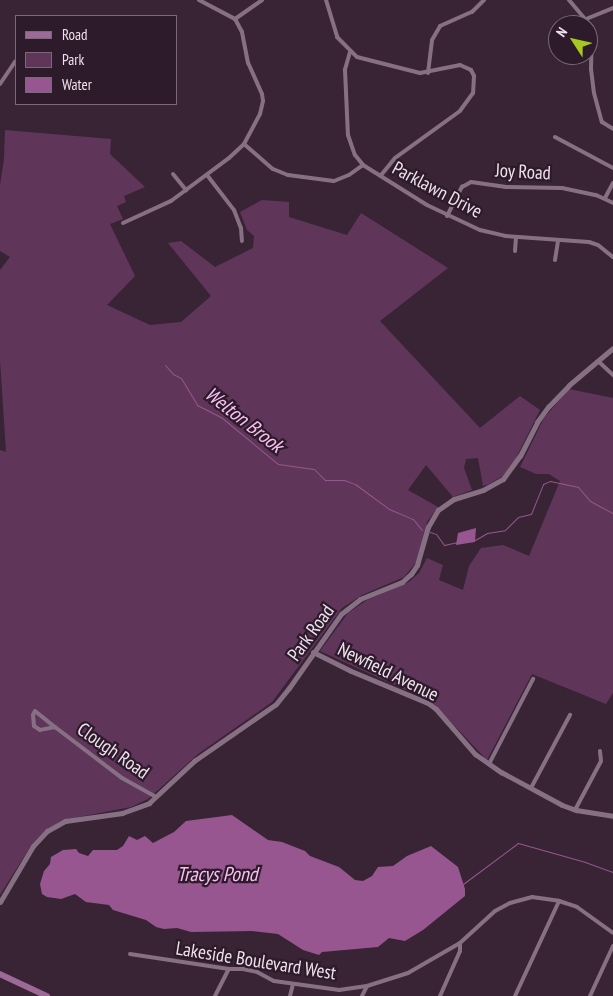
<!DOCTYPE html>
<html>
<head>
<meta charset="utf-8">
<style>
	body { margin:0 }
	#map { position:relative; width:613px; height:996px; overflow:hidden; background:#382435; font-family:"PT Sans Narrow",sans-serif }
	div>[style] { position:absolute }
	.green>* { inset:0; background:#5f365a }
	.water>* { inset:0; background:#975690 }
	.stream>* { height:1px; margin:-0.5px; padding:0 0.5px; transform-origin:0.5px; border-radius:0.5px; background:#975690 }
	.street>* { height:4px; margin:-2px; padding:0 2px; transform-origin:2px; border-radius:2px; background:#887084 }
	.secondary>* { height:5px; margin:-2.5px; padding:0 2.5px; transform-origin:2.5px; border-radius:2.5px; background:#887084 }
	.primary>* { height:5.5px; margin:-2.75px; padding:0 2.75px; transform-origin:2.75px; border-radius:2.75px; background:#9d6997 }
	span { translate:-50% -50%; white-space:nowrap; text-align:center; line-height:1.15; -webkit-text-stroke:4.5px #2d1a2b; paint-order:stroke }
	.street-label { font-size:19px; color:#eee1ec }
	.water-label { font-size:20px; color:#f9c1f1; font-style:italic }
	.legend { position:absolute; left:15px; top:15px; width:162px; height:90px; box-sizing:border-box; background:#2d1a2b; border:1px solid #7a6a78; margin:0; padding:6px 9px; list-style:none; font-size:15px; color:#eee1ec }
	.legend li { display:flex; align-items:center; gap:10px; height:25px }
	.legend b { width:25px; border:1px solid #7a6a78 }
	.north { position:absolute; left:548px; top:15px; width:50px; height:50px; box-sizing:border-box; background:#2d1a2b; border:1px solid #7a6a78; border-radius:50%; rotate:305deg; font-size:14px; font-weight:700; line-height:20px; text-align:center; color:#eee1ec }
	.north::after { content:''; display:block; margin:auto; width:18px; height:22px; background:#a7c820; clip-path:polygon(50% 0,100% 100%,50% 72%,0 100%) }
</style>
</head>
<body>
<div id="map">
	<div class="green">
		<i style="clip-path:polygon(5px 130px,111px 139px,110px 154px,145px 187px,124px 196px,126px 202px,117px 206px,123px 219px,110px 224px,135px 276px,107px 305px,150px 325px,181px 322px,211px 296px,168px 243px,181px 241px,215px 267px,253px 248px,254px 236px,247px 230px,240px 212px,262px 200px,289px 202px,289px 217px,347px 235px,361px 213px,448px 268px,380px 321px,480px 428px,520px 396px,540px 410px,515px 460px,503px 476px,489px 484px,483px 486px,478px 458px,466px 459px,464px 468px,472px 490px,453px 497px,426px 465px,408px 490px,438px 507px,427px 522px,419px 559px,404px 577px,362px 595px,342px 608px,272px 702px,198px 754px,148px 799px,131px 807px,68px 819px,48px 828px,32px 844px,0 895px,0 450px,6px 452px,0 360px,0 270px,10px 257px,0 251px,0 185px,4px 159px)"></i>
		<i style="clip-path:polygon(569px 389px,613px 398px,613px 693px,606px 704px,532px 674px,487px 760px,432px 702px,320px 651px,348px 613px,367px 600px,409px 582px,419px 573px,427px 558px,443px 565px,439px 580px,463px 590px,469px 566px,481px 548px,503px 545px,529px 556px,560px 481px,549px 474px,536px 474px,520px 467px,544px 418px)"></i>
	</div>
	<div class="water">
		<i style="clip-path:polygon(476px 528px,475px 542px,456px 545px,458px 533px)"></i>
		<i style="clip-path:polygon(232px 815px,268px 840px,282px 842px,305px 851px,310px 856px,339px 867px,355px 880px,363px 881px,372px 876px,378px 867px,393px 866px,407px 856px,431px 846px,458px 867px,465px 889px,465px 896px,423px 930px,405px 941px,389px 938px,378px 947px,322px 952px,319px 955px,303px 950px,278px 934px,252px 931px,191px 932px,177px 928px,164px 929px,156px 927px,146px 920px,113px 910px,109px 905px,86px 902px,75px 894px,61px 899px,47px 897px,42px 894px,40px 884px,44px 871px,50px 864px,51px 857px,63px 850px,76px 849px,79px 853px,88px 856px,93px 850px,117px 850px,123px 846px,129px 836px,137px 840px,145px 836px,153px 843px,174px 832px,186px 821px)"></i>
	</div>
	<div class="stream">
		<i style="left:165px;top:365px;width:12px;rotate:48deg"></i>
		<i style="left:173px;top:374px;width:9px;rotate:27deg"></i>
		<i style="left:181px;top:378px;width:31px;rotate:59deg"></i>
		<i style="left:197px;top:405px;width:27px;rotate:27deg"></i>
		<i style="left:221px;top:417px;width:74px;rotate:39.5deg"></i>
		<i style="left:278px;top:464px;width:36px;rotate:8deg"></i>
		<i style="left:314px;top:469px;width:16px;rotate:45deg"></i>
		<i style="left:325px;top:480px;width:19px"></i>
		<i style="left:344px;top:480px;width:12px;rotate:20deg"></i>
		<i style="left:355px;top:484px;width:42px;rotate:36.3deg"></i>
		<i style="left:389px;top:509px;width:26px;rotate:23deg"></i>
		<i style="left:413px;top:519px;width:14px;rotate:51deg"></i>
		<i style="left:430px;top:532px;width:6px;rotate:18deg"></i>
		<i style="left:436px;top:534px;width:14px;rotate:54deg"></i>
		<i style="left:444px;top:545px;width:14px;rotate:-12deg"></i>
		<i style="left:475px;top:540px;width:14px;rotate:-30deg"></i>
		<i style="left:487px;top:533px;width:18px;rotate:-9deg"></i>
		<i style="left:505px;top:530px;width:18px;rotate:-45deg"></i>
		<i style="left:518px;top:517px;width:13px;rotate:-13deg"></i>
		<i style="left:531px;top:514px;width:32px;rotate:-68deg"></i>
		<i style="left:543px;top:484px;width:8px;rotate:-23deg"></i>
		<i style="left:550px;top:481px;width:29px;rotate:12deg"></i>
		<i style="left:578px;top:487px;width:18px;rotate:49deg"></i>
		<i style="left:590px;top:501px;width:26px;rotate:28deg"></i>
		<i style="left:463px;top:884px;width:69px;rotate:-36.7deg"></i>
		<i style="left:518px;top:843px;width:70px;rotate:15.8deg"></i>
		<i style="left:585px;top:862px;width:30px;rotate:20deg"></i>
	</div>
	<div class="street">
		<i style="left:199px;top:0;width:41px;rotate:27.8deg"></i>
		<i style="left:235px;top:19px;width:33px;rotate:-35deg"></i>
		<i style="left:326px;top:0;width:39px;rotate:73deg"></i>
		<i style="left:337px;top:37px;width:28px;rotate:45deg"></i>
		<i style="left:357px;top:57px;width:65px;rotate:14.3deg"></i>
		<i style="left:420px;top:73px;width:41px;rotate:-11.3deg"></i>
		<i style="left:460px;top:65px;width:12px;rotate:24deg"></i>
		<i style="left:471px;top:70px;width:7px;rotate:63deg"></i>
		<i style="left:474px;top:76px;width:17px;rotate:93deg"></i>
		<i style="left:473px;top:93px;width:22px;rotate:126deg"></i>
		<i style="left:460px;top:111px;width:80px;rotate:144.1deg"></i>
		<i style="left:395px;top:158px;width:22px;rotate:129deg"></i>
		<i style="left:569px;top:0;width:35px;rotate:50deg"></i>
		<i style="left:592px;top:27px;width:42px;rotate:91.4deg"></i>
		<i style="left:591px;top:69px;width:24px;rotate:83deg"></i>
		<i style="left:594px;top:93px;width:30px;rotate:75deg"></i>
		<i style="left:602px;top:122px;width:13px;rotate:32deg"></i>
		<i style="left:586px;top:19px;width:29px;rotate:-22deg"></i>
		<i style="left:350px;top:52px;width:19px;rotate:106deg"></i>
		<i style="left:345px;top:70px;width:65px;rotate:87.4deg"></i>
		<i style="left:348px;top:135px;width:21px;rotate:71deg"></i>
		<i style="left:355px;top:155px;width:13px;rotate:51deg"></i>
		<i style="left:363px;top:165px;width:75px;rotate:32deg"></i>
		<i style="left:427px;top:205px;width:59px;rotate:25.3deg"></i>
		<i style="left:480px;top:230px;width:26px;rotate:13deg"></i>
		<i style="left:505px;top:236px;width:84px;rotate:4.1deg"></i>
		<i style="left:589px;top:242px;width:9px;rotate:18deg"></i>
		<i style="left:598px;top:245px;width:19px;rotate:39deg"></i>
		<i style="left:428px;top:73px;width:33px;rotate:-83deg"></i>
		<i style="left:432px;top:40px;width:16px;rotate:-60deg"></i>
		<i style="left:440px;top:26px;width:35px;rotate:-24deg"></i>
		<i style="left:472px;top:12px;width:17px;rotate:-45deg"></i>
		<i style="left:0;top:84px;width:27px;rotate:-56deg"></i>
		<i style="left:555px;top:137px;width:66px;rotate:28.1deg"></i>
		<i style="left:244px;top:144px;width:38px;rotate:41deg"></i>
		<i style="left:273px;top:169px;width:16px;rotate:22deg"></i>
		<i style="left:288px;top:175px;width:46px;rotate:7.4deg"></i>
		<i style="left:334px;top:181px;width:16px;rotate:-22deg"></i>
		<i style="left:349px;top:175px;width:17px;rotate:-36deg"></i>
		<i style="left:173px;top:174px;width:21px;rotate:51deg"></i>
		<i style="left:207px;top:175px;width:44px;rotate:52.4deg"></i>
		<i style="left:234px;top:210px;width:19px;rotate:69deg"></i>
		<i style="left:241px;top:228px;width:13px;rotate:86deg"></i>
		<i style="left:605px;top:198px;width:17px;rotate:-62deg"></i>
		<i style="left:447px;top:216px;width:33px;rotate:-63deg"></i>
		<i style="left:462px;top:187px;width:10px;rotate:-29deg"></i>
		<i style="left:471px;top:182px;width:34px;rotate:8deg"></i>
		<i style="left:505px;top:187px;width:57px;rotate:1deg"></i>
		<i style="left:562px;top:188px;width:35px;rotate:12deg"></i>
		<i style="left:596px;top:195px;width:19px;rotate:25deg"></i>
		<i style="left:123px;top:223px;width:53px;rotate:-24.6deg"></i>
		<i style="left:171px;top:201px;width:72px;rotate:-36.6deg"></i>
		<i style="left:229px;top:158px;width:21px;rotate:-43deg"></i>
		<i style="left:244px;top:144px;width:34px;rotate:-62deg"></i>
		<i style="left:260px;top:114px;width:13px;rotate:-77deg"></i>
		<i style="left:263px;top:101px;width:7px;rotate:-98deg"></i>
		<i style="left:262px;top:94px;width:34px;rotate:-114deg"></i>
		<i style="left:248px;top:63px;width:32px;rotate:-101deg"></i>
		<i style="left:242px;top:32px;width:15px;rotate:-118deg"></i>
		<i style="left:515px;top:251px;width:14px;rotate:-86deg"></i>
		<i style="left:555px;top:260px;width:20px;rotate:-81deg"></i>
		<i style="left:598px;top:361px;width:21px;rotate:43deg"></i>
		<i style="left:55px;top:727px;width:15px;rotate:169deg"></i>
		<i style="left:40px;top:730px;width:7px;rotate:-146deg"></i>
		<i style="left:34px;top:726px;width:11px;rotate:-95deg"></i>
		<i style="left:33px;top:715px;width:4px;rotate:-63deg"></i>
		<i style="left:35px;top:711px;width:26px;rotate:39deg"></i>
		<i style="left:55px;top:727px;width:84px;rotate:37.3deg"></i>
		<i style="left:122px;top:778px;width:39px;rotate:29deg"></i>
		<i style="left:489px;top:764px;width:96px;rotate:-62.6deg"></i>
		<i style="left:531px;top:788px;width:83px;rotate:-61.9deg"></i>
		<i style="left:575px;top:810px;width:55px;rotate:-62deg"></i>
		<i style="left:601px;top:761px;width:10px;rotate:-96deg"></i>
		<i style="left:130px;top:954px;width:100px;rotate:8.6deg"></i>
		<i style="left:229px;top:969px;width:14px"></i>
		<i style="left:243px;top:969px;width:14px;rotate:12deg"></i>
		<i style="left:257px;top:972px;width:19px;rotate:28deg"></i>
		<i style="left:274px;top:981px;width:66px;rotate:7.9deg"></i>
		<i style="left:339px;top:990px;width:28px;rotate:-8deg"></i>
		<i style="left:367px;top:986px;width:43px;rotate:-17.6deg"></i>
		<i style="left:408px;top:973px;width:60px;rotate:-30deg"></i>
		<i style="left:460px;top:943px;width:47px;rotate:-42.4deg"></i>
		<i style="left:495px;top:911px;width:17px;rotate:-28deg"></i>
		<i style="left:510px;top:903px;width:23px;rotate:-15deg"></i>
		<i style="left:532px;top:897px;width:27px;rotate:8deg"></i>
		<i style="left:559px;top:901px;width:19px;rotate:18deg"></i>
		<i style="left:577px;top:907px;width:44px;rotate:35.8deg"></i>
		<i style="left:215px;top:996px;width:30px;rotate:-63deg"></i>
		<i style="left:290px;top:996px;width:12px;rotate:-76deg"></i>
		<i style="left:362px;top:996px;width:11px;rotate:-63deg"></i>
		<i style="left:440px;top:996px;width:49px;rotate:-66deg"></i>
		<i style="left:460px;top:951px;width:8px;rotate:-90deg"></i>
		<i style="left:515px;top:996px;width:105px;rotate:-65.1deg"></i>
		<i style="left:590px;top:996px;width:55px;rotate:-65.3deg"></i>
	</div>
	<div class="secondary">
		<i style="left:313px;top:652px;width:42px;rotate:26.6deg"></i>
		<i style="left:351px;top:671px;width:83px;rotate:22.6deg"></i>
		<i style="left:428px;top:703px;width:10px;rotate:37deg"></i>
		<i style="left:436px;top:709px;width:60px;rotate:49.1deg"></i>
		<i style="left:475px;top:754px;width:32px;rotate:35deg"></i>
		<i style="left:501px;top:772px;width:69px;rotate:28.4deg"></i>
		<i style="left:562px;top:805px;width:15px;rotate:20deg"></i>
		<i style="left:576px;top:810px;width:37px;rotate:9deg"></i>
		<i style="left:0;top:902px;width:65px;rotate:-59.5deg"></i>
		<i style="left:33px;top:846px;width:21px;rotate:-47deg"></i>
		<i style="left:47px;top:831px;width:21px;rotate:-29deg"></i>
		<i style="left:65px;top:821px;width:58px;rotate:-8deg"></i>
		<i style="left:122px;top:813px;width:29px;rotate:-20deg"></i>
		<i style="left:149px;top:803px;width:62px;rotate:-43deg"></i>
		<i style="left:194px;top:761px;width:100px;rotate:-34.8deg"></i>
		<i style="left:276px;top:704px;width:21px;rotate:-51deg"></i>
		<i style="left:289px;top:688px;width:90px;rotate:-54.9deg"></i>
		<i style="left:341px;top:614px;width:24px;rotate:-38deg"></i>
		<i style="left:360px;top:599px;width:45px;rotate:-22deg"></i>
		<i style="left:402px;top:582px;width:12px;rotate:-42deg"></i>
		<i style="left:411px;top:574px;width:11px;rotate:-56deg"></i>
		<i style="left:417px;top:565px;width:40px;rotate:-74deg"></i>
		<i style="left:428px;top:527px;width:20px;rotate:-60deg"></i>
		<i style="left:438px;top:510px;width:19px;rotate:-35deg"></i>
		<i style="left:454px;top:499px;width:30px;rotate:-17deg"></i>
		<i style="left:483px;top:490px;width:23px;rotate:-29deg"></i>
		<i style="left:503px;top:479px;width:29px;rotate:-54deg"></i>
		<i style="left:520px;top:456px;width:38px;rotate:-63deg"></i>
		<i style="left:537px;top:422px;width:19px;rotate:-54deg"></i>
		<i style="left:548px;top:407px;width:30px;rotate:-46deg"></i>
		<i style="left:569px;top:385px;width:57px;rotate:-40.1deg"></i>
	</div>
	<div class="primary">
		<i style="left:0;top:974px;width:52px;rotate:25.1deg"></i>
	</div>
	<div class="street-label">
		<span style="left:523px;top:172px;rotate:3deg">Joy Road</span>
		<span style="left:437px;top:190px;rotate:28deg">Parklawn Drive</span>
		<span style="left:311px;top:633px;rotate:-54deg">Park Road</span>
		<span style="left:388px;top:672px;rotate:26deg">Newfield Avenue</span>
		<span style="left:113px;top:751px;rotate:35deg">Clough Road</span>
		<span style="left:256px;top:961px;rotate:9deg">Lakeside Boulevard West</span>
	</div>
	<div class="water-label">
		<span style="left:244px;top:420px;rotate:38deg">Welton Brook</span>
		<span style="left:217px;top:874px">Tracys Pond</span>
	</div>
	<ul class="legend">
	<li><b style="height:6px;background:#9d6997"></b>Road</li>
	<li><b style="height:14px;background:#5f365a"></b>Park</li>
	<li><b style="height:14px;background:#975690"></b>Water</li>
	</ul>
	<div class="north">N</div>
</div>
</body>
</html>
